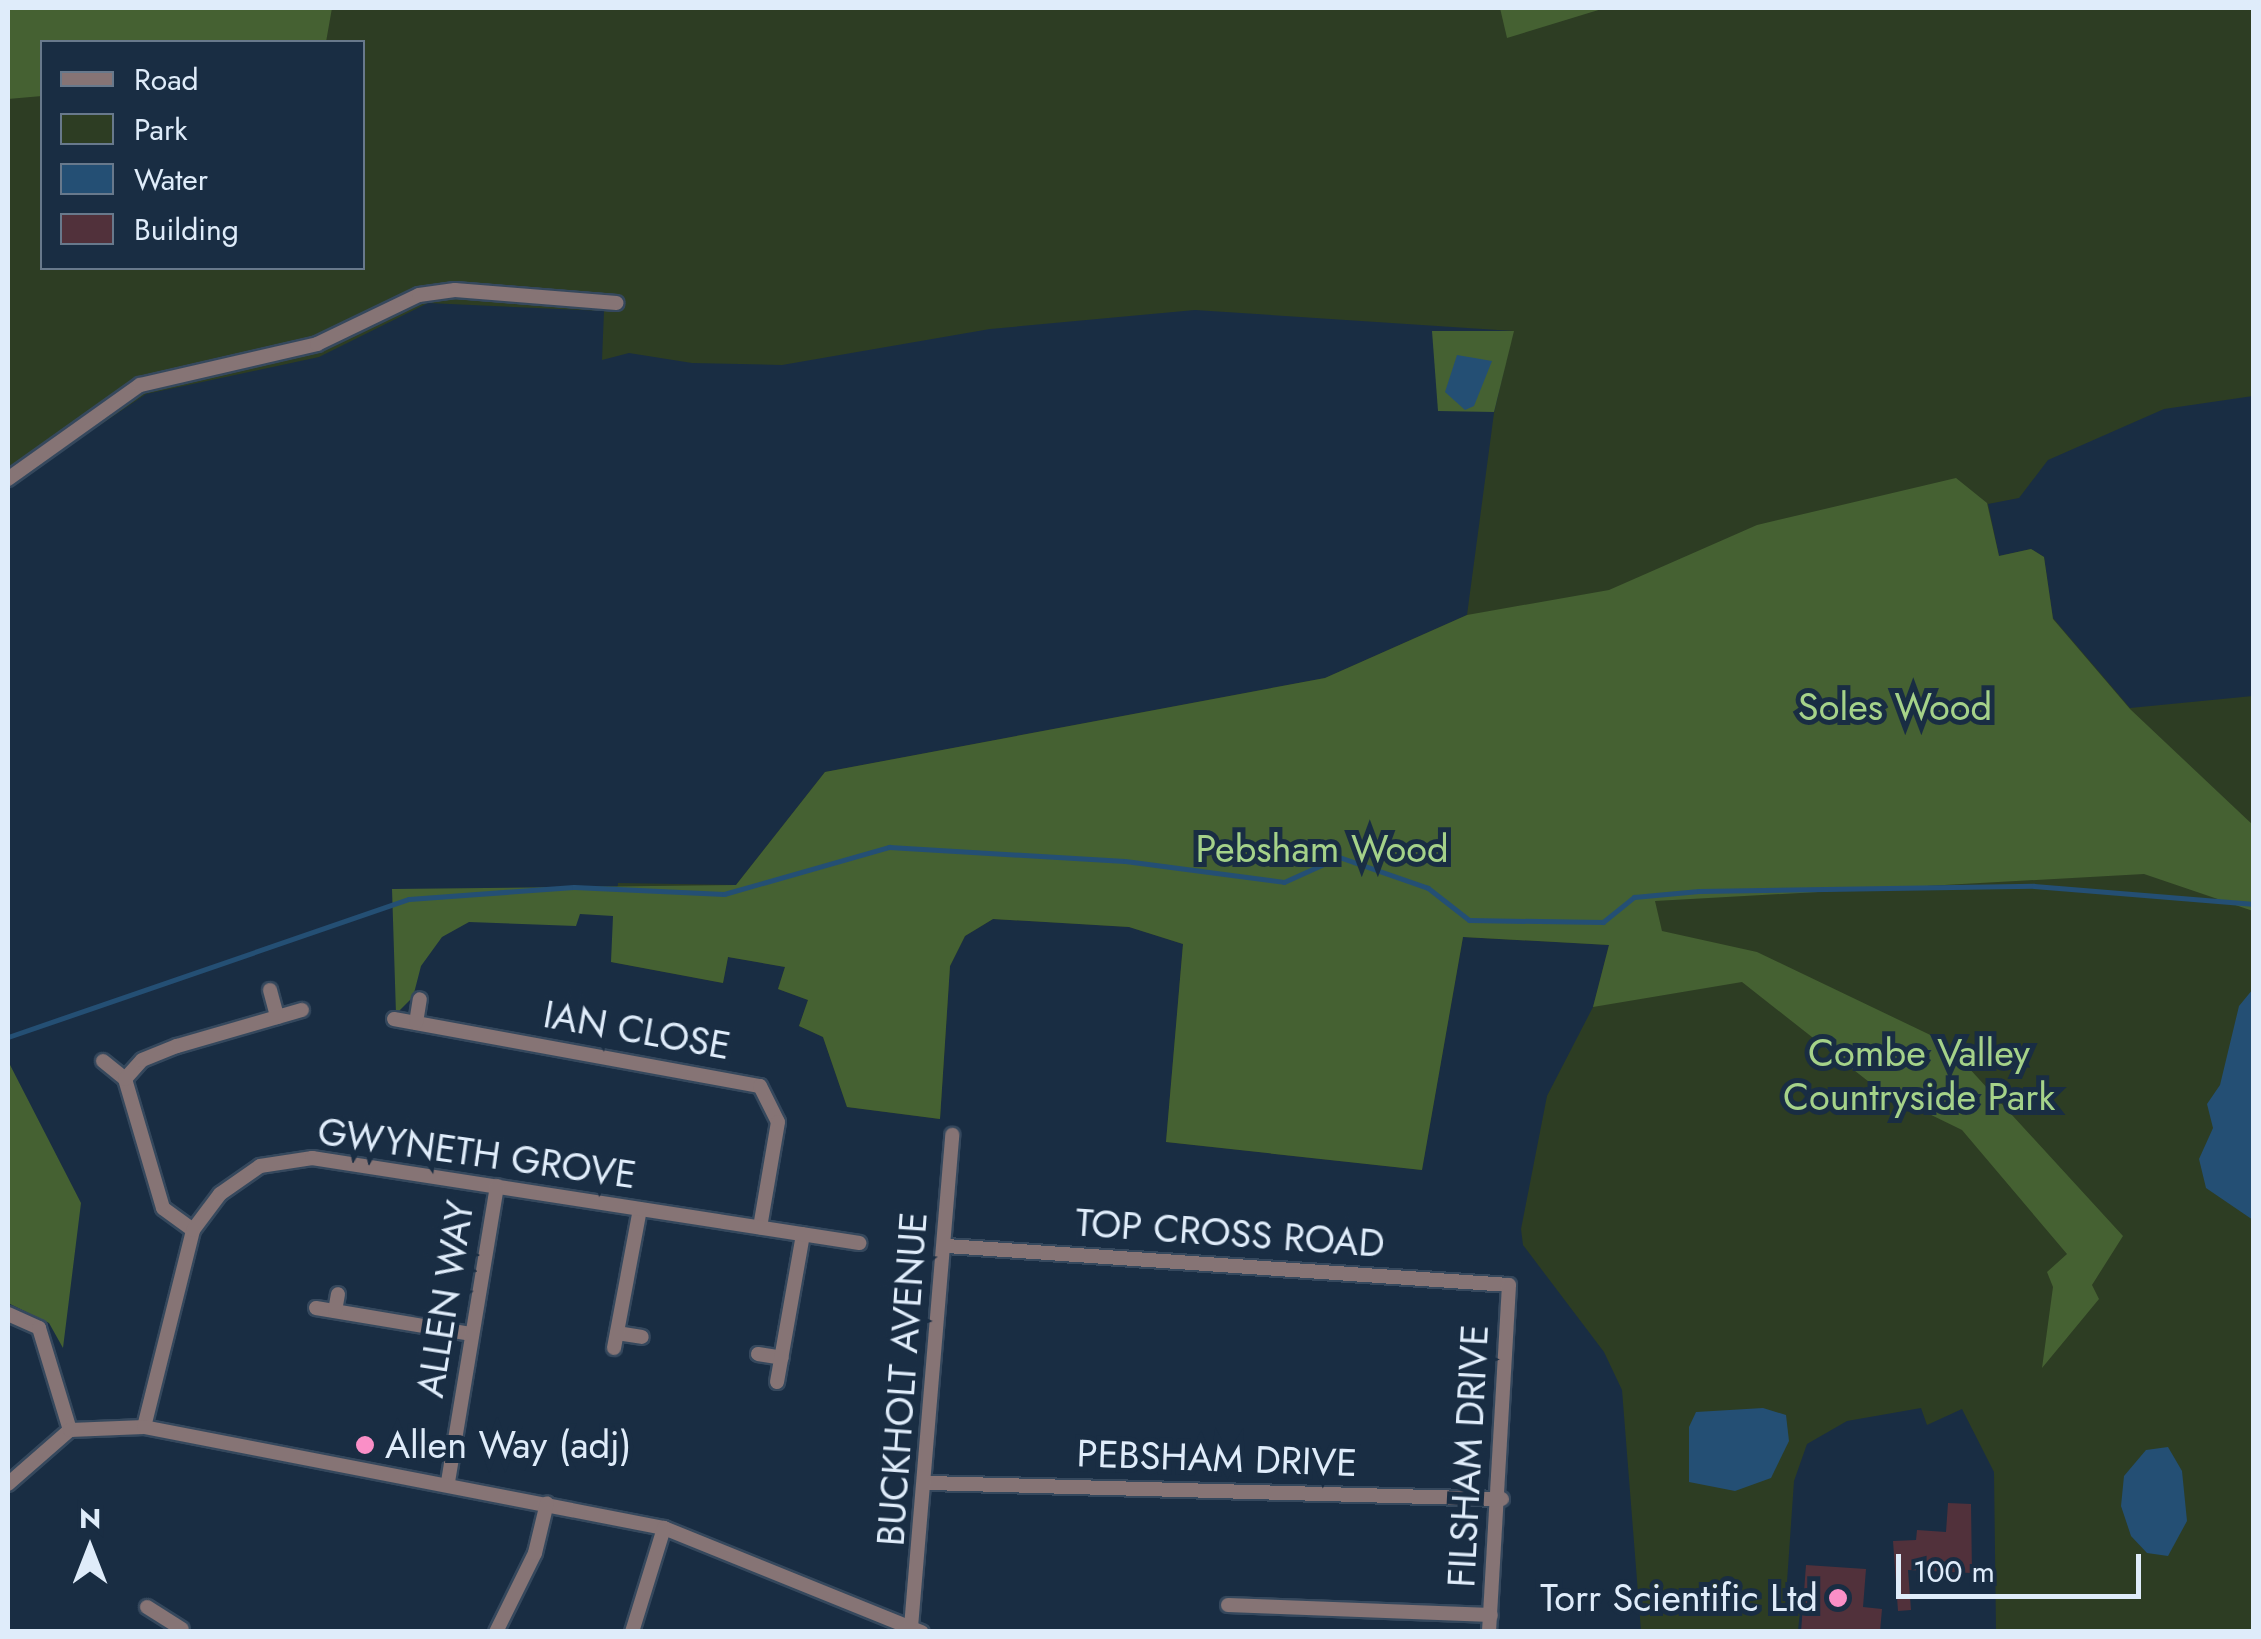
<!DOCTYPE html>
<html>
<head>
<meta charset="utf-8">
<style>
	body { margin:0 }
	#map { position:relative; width:2261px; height:1639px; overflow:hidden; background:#192d43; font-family:Jost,sans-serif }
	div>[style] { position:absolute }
	.green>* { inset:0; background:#2d3d23 }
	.forest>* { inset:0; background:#456132 }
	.water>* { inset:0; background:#244f74 }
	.stream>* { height:5px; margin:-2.5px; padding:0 2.5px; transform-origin:2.5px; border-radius:2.5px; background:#244f74 }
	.building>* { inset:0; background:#51313b }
	.roads { filter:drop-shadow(2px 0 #35485d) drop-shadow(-2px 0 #35485d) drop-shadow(0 2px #35485d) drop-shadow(0 -2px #35485d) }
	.minor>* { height:14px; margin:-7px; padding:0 7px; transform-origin:7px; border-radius:7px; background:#867475 }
	.dots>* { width:28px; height:28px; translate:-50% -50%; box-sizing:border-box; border:5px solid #192d43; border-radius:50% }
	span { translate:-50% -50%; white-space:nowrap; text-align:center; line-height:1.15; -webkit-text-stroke:10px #192d43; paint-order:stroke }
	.park-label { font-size:38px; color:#a5d289 }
	.street-label { font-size:38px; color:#dfecfa }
	.poi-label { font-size:38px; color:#dfecfa }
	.left { translate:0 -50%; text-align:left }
	.right { translate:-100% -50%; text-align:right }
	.frame { position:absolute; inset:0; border:10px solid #dfecfa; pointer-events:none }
	.legend { position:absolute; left:40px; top:40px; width:325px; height:230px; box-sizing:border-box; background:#192d43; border:2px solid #68798c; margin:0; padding:12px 18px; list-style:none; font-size:30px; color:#dfecfa }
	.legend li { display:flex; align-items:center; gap:20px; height:50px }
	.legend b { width:50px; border:2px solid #68798c }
	.north { position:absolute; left:40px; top:1499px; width:100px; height:100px; -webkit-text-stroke:8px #192d43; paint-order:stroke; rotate:0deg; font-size:28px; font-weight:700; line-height:40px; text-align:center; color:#dfecfa }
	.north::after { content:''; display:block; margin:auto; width:35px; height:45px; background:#dfecfa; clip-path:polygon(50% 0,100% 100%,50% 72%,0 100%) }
	.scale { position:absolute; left:1896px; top:1554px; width:245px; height:45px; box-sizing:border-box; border:5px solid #dfecfa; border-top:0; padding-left:12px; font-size:30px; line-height:35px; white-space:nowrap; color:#dfecfa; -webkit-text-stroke:8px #192d43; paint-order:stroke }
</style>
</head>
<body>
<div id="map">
	<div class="green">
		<i style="clip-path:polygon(evenodd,8px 8px,2253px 8px,2253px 396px,2164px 409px,2048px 460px,2019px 498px,1988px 504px,1999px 556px,2031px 549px,2044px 557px,2053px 618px,2130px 708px,2253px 696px,2253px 1631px,1996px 1631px,1994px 1472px,1962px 1409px,1927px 1425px,1921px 1408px,1847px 1421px,1807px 1444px,1794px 1481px,1787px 1582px,1788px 1610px,1800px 1611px,1798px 1631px,1641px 1631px,1622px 1390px,1604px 1352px,1523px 1245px,1521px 1229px,1547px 1096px,1593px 1007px,1609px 945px,1463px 937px,1422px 1170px,1166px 1142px,1183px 944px,1129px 927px,993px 919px,965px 936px,950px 966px,940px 1119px,847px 1107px,823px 1037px,799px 1026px,808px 1000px,778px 989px,785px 967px,728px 957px,723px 983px,611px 962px,618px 883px,736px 885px,825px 772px,1325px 678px,1467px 615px,1494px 413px,1513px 331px,1195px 310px,990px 329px,782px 365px,692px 363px,629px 353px,602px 360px,604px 311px,428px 303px,319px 357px,146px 394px,8px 487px,8px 8px,42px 42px,362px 42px,362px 268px,42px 268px,42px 42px)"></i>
	</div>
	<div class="forest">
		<i style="clip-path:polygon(8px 8px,332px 8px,326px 42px,42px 42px,42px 96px,8px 99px)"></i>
		<i style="clip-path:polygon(1500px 8px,1605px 8px,1507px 38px)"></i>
		<i style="clip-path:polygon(1432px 331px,1514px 331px,1494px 412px,1438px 411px)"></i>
		<i style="clip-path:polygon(1956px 478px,1987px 503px,1999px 556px,2031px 549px,2044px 557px,2053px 619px,2130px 709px,2254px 826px,2253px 911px,2144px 874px,1655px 901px,1662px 931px,1757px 952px,1945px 1042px,2123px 1236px,2092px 1285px,2099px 1299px,2042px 1368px,2053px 1287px,2047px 1272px,2067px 1254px,1962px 1130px,1878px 1089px,1742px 982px,1593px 1007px,1609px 945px,1463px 937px,1422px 1170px,1166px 1142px,1183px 944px,1129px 927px,993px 919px,965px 936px,950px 966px,940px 1119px,847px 1107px,823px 1037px,799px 1026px,808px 1000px,778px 989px,785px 967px,728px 957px,723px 983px,611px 962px,613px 916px,580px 914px,576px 926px,469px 922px,442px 937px,421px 966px,413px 997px,396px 1014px,392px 889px,736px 885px,825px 772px,1325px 678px,1467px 615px,1609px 590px,1757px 525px)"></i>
		<i style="clip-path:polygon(8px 1061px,81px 1203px,63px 1348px,49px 1323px,8px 1303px)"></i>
	</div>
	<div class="water">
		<i style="clip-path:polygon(1457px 355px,1492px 361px,1474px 406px,1465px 410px,1445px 392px)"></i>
		<i style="clip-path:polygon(2253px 989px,2253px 1220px,2206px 1188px,2199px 1159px,2213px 1128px,2207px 1104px,2220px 1085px,2239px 1006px)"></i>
		<i style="clip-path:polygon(1763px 1408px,1786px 1415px,1789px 1441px,1771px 1478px,1735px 1491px,1689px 1482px,1689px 1427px,1696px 1412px)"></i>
		<i style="clip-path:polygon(2168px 1447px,2182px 1471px,2187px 1521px,2168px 1556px,2147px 1553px,2131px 1536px,2121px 1506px,2124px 1476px,2146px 1450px)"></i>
	</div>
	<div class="stream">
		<i style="left:8px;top:1037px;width:424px;rotate:-19deg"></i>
		<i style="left:409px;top:899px;width:165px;rotate:-4.2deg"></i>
		<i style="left:574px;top:887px;width:150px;rotate:2.7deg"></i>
		<i style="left:724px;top:894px;width:172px;rotate:-15.9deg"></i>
		<i style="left:889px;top:847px;width:236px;rotate:3.4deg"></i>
		<i style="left:1125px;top:861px;width:160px;rotate:7.5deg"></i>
		<i style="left:1284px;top:882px;width:60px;rotate:-24.4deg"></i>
		<i style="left:1339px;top:857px;width:94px;rotate:19.2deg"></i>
		<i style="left:1428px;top:888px;width:52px;rotate:38deg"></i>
		<i style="left:1469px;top:920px;width:134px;rotate:0.9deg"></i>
		<i style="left:1603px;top:922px;width:40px;rotate:-39deg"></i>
		<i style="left:1634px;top:897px;width:65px;rotate:-5.3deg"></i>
		<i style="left:1699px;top:891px;width:335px;rotate:-0.9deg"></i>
		<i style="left:2034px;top:886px;width:221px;rotate:4.7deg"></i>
	</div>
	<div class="building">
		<i style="clip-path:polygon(1948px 1503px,1971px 1504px,1972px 1573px,1908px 1570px,1911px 1610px,1898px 1611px,1893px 1541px,1916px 1540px,1917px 1530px,1946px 1532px)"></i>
		<i style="clip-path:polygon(1806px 1565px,1866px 1569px,1863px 1607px,1882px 1609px,1880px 1632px,1801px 1632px)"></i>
	</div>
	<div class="roads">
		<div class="minor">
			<i style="left:8px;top:479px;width:162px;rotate:-35.5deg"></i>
			<i style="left:140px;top:385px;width:182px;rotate:-13deg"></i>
			<i style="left:317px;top:344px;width:113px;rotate:-25.7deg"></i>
			<i style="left:419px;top:295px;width:36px;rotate:-8deg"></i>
			<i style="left:455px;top:290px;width:162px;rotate:4.6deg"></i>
			<i style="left:270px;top:990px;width:28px;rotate:75deg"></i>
			<i style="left:394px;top:1019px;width:372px;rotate:10.4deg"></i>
			<i style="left:760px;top:1086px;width:40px;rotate:63.4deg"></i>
			<i style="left:778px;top:1122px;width:107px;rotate:99.7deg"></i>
			<i style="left:416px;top:1023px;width:24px;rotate:-81deg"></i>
			<i style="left:103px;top:1061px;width:28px;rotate:39deg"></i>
			<i style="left:193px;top:1230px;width:37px;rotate:-144deg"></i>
			<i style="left:163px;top:1208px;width:134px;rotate:-106.4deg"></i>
			<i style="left:125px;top:1079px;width:25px;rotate:-48deg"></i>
			<i style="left:142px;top:1060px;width:38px;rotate:-22deg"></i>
			<i style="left:177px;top:1046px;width:130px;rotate:-16.1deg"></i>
			<i style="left:947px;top:1246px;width:563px;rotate:3.97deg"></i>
			<i style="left:1509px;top:1285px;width:348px;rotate:93.3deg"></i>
			<i style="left:316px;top:1308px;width:158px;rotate:9.5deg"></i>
			<i style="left:335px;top:1311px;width:17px;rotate:-80deg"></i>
			<i style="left:8px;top:1314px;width:34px;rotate:24deg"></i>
			<i style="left:39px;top:1328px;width:107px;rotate:73.1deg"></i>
			<i style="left:617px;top:1333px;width:25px;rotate:9deg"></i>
			<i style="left:614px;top:1348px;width:141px;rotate:-79.4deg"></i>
			<i style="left:758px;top:1354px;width:24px;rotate:9deg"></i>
			<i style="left:777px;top:1382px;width:150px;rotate:-80deg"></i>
			<i style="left:144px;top:1427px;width:203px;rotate:-76deg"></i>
			<i style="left:193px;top:1230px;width:45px;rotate:-53.1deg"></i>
			<i style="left:220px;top:1194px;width:49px;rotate:-35deg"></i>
			<i style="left:260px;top:1166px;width:53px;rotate:-8.7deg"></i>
			<i style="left:312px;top:1158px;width:554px;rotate:8.83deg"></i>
			<i style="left:448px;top:1482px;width:300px;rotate:-80.6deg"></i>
			<i style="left:929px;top:1483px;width:573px;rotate:1.6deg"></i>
			<i style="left:8px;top:1484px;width:82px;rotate:-41.1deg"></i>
			<i style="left:70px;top:1430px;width:74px;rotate:-2.3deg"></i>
			<i style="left:144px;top:1427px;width:530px;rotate:10.99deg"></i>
			<i style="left:664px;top:1528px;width:278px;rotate:22deg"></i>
			<i style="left:1228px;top:1605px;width:263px;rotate:2.2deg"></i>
			<i style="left:147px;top:1607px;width:41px;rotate:32.2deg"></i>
			<i style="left:911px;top:1627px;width:494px;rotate:-85.2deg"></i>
			<i style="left:496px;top:1632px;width:88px;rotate:-63.7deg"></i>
			<i style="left:535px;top:1553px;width:51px;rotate:-76.5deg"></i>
			<i style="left:632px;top:1632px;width:109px;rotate:-72.9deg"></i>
		</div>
	</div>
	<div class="dots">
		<i style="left:365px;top:1445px;background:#fa8fc7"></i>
		<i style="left:1838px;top:1598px;background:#fa8fc7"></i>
	</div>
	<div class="park-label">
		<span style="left:1895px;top:707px">Soles Wood</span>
		<span style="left:1322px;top:849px">Pebsham Wood</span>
		<span style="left:1919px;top:1075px">Combe Valley<br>Countryside Park</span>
	</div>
	<div class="street-label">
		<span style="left:637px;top:1030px;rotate:10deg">IAN CLOSE</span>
		<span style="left:477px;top:1153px;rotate:8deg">GWYNETH GROVE</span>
		<span style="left:1230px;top:1233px;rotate:4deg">TOP CROSS ROAD</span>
		<span style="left:445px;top:1299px;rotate:-81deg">ALLEN WAY</span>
		<span style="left:902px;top:1379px;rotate:-86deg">BUCKHOLT AVENUE</span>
		<span style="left:1468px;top:1456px;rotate:-87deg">FILSHAM DRIVE</span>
		<span style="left:1217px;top:1458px;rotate:2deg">PEBSHAM DRIVE</span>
	</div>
	<div class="poi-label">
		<span class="left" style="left:385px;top:1445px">Allen Way (adj)</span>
		<span class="right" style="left:1818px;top:1598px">Torr Scientific Ltd</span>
	</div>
	<div class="frame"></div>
	<ul class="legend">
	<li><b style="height:12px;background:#867475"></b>Road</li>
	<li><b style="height:28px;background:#2d3d23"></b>Park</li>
	<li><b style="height:28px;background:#244f74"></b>Water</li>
	<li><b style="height:28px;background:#51313b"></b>Building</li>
	</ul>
	<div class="north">N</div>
	<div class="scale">100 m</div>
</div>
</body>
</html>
